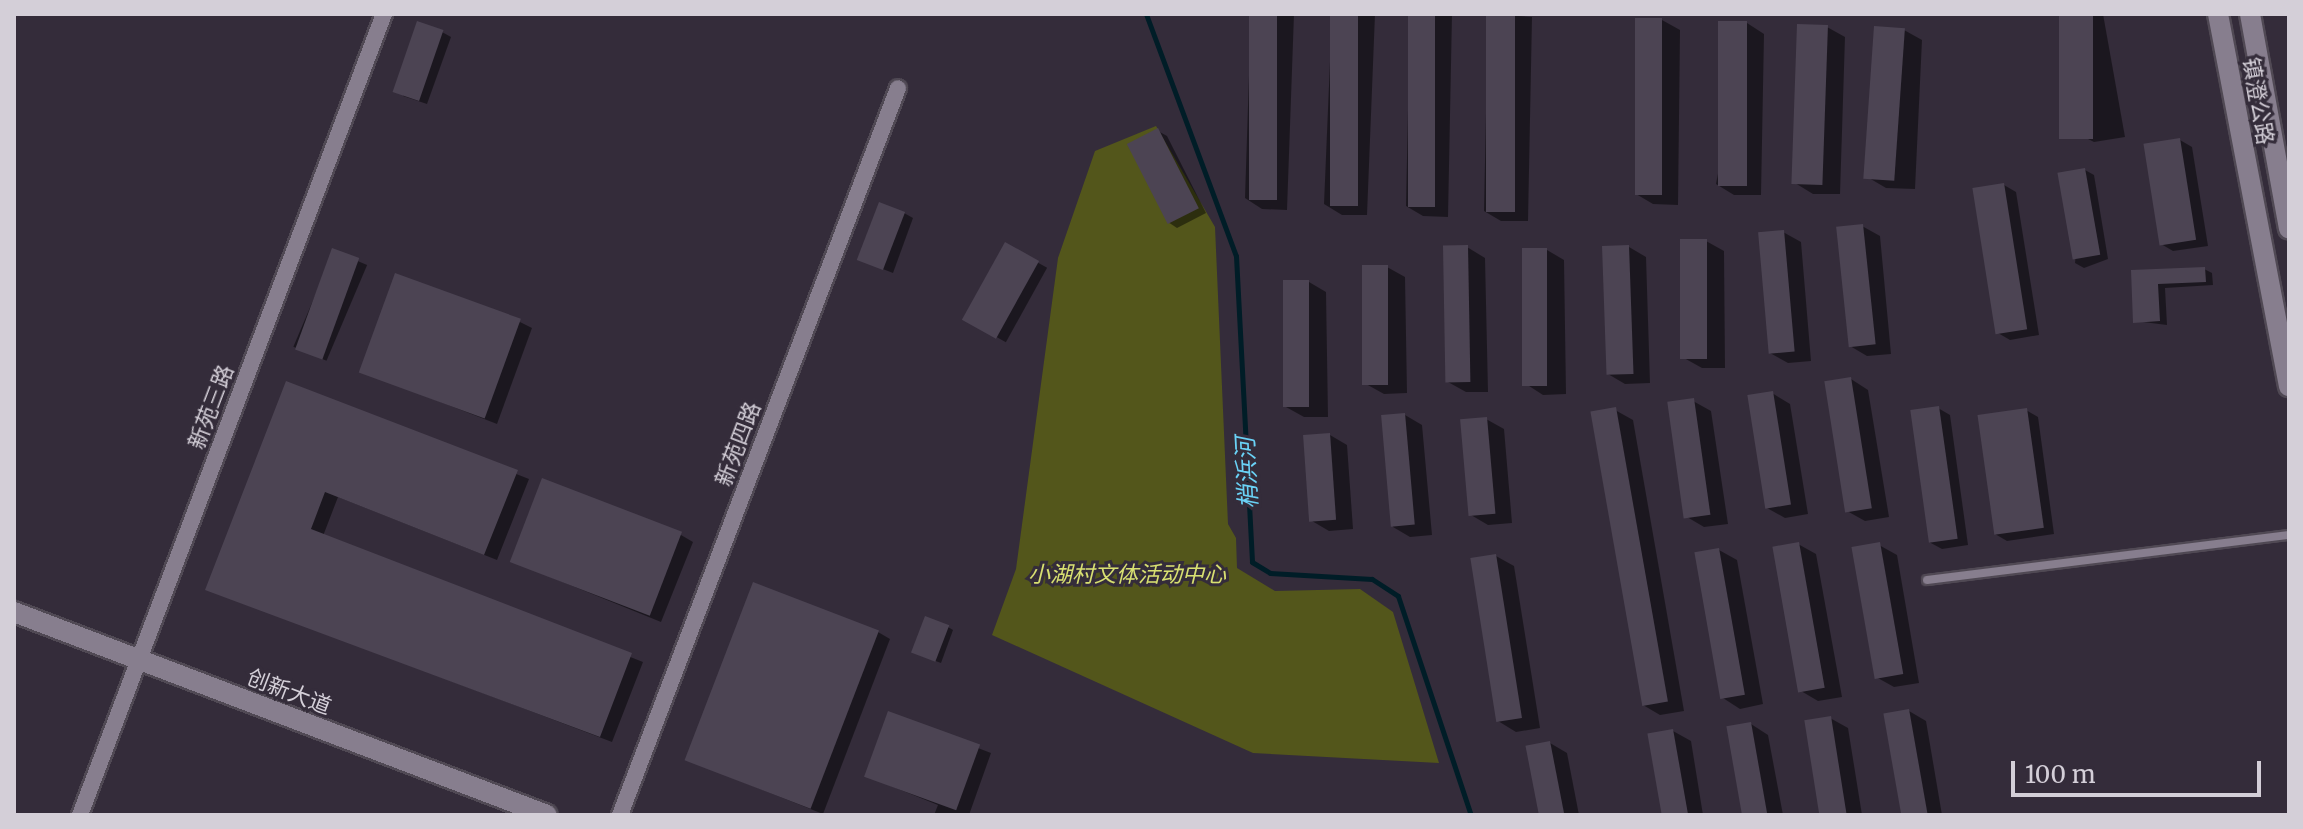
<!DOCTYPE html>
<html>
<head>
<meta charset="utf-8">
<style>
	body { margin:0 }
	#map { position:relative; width:2303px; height:829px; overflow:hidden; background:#342c3a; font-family:Merriweather,"Noto Sans SC",serif }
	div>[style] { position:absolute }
	.green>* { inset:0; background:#53561b }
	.shadow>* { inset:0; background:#0007; transform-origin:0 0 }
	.stream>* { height:5px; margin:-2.5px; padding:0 2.5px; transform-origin:2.5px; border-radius:2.5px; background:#001d27 }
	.building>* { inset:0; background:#4c4453; transform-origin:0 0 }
	.roads { filter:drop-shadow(2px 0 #504954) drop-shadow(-2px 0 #504954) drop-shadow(0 2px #504954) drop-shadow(0 -2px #504954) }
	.service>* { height:8px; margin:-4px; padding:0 4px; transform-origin:4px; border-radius:4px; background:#877e8e }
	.minor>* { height:16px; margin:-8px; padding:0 8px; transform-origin:8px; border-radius:8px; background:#877e8e }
	.tertiary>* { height:20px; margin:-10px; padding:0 10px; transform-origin:10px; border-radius:10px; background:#877e8e }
	.secondary>* { height:20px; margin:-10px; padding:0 10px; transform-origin:10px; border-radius:10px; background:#877e8e }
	span { translate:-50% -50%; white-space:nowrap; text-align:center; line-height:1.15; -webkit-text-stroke:6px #342c3a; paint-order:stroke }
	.street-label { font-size:22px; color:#d4cfd8 }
	.park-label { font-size:22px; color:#d8e071; font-style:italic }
	.water-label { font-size:24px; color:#6ad2f6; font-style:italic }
	.frame { position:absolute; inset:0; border:16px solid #d4cfd8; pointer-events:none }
	.scale { position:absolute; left:2011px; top:761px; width:250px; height:36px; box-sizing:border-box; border:4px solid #d4cfd8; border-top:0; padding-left:10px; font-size:24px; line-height:28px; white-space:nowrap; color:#d4cfd8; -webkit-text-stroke:6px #342c3a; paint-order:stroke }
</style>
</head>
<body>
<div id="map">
	<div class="green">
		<i style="clip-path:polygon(1156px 126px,1215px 227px,1228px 524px,1236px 538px,1237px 568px,1275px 591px,1360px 589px,1393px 612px,1439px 763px,1253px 753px,992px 635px,1016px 569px,1058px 258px,1095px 151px)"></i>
	</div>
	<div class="shadow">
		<i style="clip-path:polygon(1251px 14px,1294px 14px,1287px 210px,1262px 209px,1245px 198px)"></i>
		<i style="clip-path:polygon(1332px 14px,1375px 14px,1367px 215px,1342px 215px,1324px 204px)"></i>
		<i style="clip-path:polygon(1410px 14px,1452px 14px,1448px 217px,1423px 216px,1406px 206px)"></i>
		<i style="clip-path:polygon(1488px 14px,1532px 17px,1528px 221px,1501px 221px,1484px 211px)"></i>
		<i style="clip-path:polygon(2061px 14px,2103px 14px,2125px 137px,2094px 142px,2082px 136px)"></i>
		<i style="clip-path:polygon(1662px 20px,1680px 30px,1678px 205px,1653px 204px,1636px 194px)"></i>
		<i style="clip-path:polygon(1747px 23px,1764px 34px,1761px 195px,1734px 195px,1716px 184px)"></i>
		<i style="clip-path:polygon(1827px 27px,1845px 37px,1840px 194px,1813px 194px,1795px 183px)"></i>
		<i style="clip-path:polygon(1904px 30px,1922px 40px,1915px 189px,1886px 188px,1869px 178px)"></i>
		<i style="clip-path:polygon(442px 32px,451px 37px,427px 104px,403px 96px)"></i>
		<i style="clip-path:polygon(1158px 131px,1167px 136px,1206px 213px,1177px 228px,1168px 222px)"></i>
		<i style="clip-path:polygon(2180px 140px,2192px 147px,2208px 246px,2173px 251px,2161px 244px)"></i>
		<i style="clip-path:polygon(2085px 170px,2094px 175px,2108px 259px,2084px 268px,2075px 263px)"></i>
		<i style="clip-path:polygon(2004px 185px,2016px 192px,2039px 335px,2010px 340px,1998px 333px)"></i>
		<i style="clip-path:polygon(904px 213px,913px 218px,893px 273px,870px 264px)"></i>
		<i style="clip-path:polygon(1862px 226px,1880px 236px,1891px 354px,1867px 356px,1850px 346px)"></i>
		<i style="clip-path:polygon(1783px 232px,1801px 242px,1811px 361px,1788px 363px,1770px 353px)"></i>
		<i style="clip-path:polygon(1706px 241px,1724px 251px,1725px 368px,1702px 368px,1684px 358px)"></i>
		<i style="left:1006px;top:245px;width:47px;height:85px;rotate:29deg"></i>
		<i style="clip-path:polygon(1467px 247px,1485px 258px,1488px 392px,1466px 392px,1448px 382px)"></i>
		<i style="clip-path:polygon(1629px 247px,1646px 257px,1650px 383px,1625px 384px,1608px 374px)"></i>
		<i style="clip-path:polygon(1547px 250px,1564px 260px,1566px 394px,1543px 395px,1526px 384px)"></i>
		<i style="left:334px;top:251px;width:36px;height:104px;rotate:23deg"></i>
		<i style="clip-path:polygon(1387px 267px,1405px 277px,1407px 393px,1384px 394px,1366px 384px)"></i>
		<i style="clip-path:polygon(2204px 269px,2212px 273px,2213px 285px,2165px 288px,2167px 325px,2135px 321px,2133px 272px)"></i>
		<i style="clip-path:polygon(1309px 282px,1326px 292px,1328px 417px,1304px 417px,1286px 407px)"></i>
		<i style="clip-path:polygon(520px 322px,532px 328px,497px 424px,361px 371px)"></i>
		<i style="clip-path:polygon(1851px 379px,1868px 390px,1889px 517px,1865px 521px,1847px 511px)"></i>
		<i style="clip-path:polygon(287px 383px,529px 479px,497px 560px,338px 497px,323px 536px,643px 662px,612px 742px,208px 589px)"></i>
		<i style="clip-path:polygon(1772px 393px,1790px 404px,1808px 514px,1785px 518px,1767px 508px)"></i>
		<i style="clip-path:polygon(1693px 401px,1711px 411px,1728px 524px,1704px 527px,1687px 517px)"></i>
		<i style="clip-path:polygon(1938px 408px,1950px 415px,1968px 545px,1942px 549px,1929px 542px)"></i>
		<i style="clip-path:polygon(1615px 410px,1633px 420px,1684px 711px,1660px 715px,1643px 705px)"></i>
		<i style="clip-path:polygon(2026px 410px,2038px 417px,2054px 534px,2007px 541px,1995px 534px)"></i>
		<i style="clip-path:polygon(1405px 415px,1422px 425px,1432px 535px,1410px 537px,1393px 527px)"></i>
		<i style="clip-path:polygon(1486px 419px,1504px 429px,1512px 523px,1488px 525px,1471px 515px)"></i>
		<i style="clip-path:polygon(1330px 435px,1347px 445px,1353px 529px,1329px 531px,1312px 521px)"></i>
		<i style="clip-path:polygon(681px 535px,693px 542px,661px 622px,511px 561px)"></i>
		<i style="clip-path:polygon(1798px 544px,1816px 554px,1842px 697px,1818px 701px,1801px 691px)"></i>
		<i style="clip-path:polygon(1879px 545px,1897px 555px,1919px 683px,1894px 687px,1876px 677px)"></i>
		<i style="clip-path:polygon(1719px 550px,1737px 560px,1763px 704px,1740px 709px,1723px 698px)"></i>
		<i style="clip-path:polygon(1496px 556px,1514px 566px,1540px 728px,1516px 732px,1498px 721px)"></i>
		<i style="clip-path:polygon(948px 627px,953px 630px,941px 663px,919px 655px)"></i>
		<i style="clip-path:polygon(878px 632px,890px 639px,823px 814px,687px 760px)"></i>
		<i style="clip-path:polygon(1909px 711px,1926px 721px,1942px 815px,1903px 815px)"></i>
		<i style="clip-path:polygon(889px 714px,991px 753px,969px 815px,934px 815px,938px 805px,866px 776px)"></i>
		<i style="clip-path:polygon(1830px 718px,1848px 728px,1862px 815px,1822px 815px)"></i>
		<i style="clip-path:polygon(1751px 724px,1768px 735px,1783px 815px,1743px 815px)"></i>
		<i style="clip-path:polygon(1673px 731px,1691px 741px,1703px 815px,1663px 815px)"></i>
		<i style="clip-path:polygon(1550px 743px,1567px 753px,1579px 815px,1541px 815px)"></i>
	</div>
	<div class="stream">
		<i style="left:1146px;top:14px;width:258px;rotate:69.6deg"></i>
		<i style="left:1236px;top:256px;width:306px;rotate:87deg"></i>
		<i style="left:1252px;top:562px;width:21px;rotate:31deg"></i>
		<i style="left:1270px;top:573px;width:102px;rotate:3.4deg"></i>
		<i style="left:1372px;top:579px;width:31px;rotate:33deg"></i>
		<i style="left:1398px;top:596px;width:231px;rotate:71.6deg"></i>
	</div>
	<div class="building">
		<i style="left:1249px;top:14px;width:28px;height:186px"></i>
		<i style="left:1330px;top:14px;width:28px;height:192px"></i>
		<i style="left:1408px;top:14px;width:27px;height:193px"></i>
		<i style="left:1486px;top:14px;width:29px;height:198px"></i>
		<i style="left:2059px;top:14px;width:34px;height:125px"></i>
		<i style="left:1635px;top:18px;width:27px;height:177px"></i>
		<i style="left:417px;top:21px;width:28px;height:75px;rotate:19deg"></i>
		<i style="left:1718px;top:21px;width:29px;height:165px"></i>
		<i style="left:1797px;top:24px;width:31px;height:160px;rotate:2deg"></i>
		<i style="left:1874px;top:26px;width:31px;height:153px;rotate:4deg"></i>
		<i style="left:1158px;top:128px;width:90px;height:35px;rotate:63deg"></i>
		<i style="left:2180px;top:138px;width:103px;height:37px;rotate:81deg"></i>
		<i style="left:2085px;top:168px;width:88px;height:28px;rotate:80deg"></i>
		<i style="left:2004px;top:183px;width:148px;height:32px;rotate:81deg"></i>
		<i style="left:879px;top:202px;width:28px;height:62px;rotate:21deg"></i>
		<i style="left:1863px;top:224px;width:121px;height:27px;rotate:84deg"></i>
		<i style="left:1784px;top:230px;width:122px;height:26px;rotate:85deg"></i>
		<i style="left:1680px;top:239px;width:27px;height:120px"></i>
		<i style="left:1005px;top:242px;width:39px;height:89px;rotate:29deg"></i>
		<i style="left:1468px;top:245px;width:137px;height:25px;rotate:89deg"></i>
		<i style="left:1629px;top:245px;width:129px;height:27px;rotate:88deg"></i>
		<i style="left:332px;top:248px;width:29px;height:108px;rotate:20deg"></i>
		<i style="left:1522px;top:248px;width:25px;height:138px"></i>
		<i style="left:1362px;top:265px;width:26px;height:120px"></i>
		<i style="clip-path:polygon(2205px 267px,2206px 282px,2158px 284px,2160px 321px,2133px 323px,2131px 270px)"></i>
		<i style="left:395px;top:273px;width:134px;height:106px;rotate:20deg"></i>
		<i style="left:1309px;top:280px;width:127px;height:26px;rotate:90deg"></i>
		<i style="left:1851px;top:377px;width:133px;height:27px;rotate:81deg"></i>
		<i style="clip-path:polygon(286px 381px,518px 470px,484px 555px,325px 492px,311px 529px,632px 653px,600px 737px,205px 590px)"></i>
		<i style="left:1773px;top:391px;width:115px;height:26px;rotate:81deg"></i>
		<i style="left:1694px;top:398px;width:118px;height:27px;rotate:82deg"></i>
		<i style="left:1939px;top:406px;width:134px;height:29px;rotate:82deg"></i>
		<i style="left:1616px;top:407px;width:299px;height:26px;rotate:80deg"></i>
		<i style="left:2027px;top:408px;width:121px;height:50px;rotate:82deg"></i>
		<i style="left:1405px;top:413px;width:112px;height:24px;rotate:85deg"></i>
		<i style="left:1487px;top:417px;width:97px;height:27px;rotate:85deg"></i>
		<i style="left:1330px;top:433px;width:87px;height:27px;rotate:86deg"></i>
		<i style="left:542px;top:478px;width:150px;height:90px;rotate:21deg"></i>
		<i style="left:1799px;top:542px;width:148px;height:27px;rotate:80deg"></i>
		<i style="left:1880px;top:542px;width:134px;height:29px;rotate:80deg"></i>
		<i style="left:1719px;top:548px;width:149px;height:25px;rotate:80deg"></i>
		<i style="left:1496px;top:554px;width:166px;height:26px;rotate:81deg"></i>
		<i style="left:753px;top:582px;width:135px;height:191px;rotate:21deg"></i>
		<i style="left:925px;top:616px;width:26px;height:39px;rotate:21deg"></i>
		<i style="left:1909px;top:709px;width:108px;height:26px;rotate:80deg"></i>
		<i style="left:888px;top:711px;width:98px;height:70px;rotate:20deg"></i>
		<i style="left:1831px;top:716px;width:100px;height:27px;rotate:81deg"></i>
		<i style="left:1751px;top:722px;width:94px;height:25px;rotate:80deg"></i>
		<i style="left:1673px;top:729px;width:87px;height:26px;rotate:80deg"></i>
		<i style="left:1550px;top:741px;width:75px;height:25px;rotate:79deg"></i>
	</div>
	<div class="roads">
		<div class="service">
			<i style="left:1927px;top:580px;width:365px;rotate:-7.1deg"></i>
		</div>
		<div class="minor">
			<i style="left:80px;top:815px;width:857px;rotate:-69.22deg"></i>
			<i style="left:620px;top:815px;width:778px;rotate:-69.07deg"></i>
		</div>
		<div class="tertiary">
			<i style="left:14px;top:612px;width:570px;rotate:20.85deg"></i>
		</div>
		<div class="secondary">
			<i style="left:2218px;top:14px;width:379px;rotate:79.2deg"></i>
			<i style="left:2250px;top:14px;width:218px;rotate:79.7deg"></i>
		</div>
	</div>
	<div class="street-label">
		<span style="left:2258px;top:101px;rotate:80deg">镇澄公路</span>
		<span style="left:211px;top:407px;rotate:-69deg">新苑三路</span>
		<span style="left:738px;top:444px;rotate:-69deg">新苑四路</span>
		<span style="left:289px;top:692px;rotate:21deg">创新大道</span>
	</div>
	<div class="park-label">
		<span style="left:1127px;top:575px">小湖村文体活动中心</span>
	</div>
	<div class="water-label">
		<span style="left:1247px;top:473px;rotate:-93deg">梢浜河</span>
	</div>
	<div class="frame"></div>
	<div class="scale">100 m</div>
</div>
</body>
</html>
